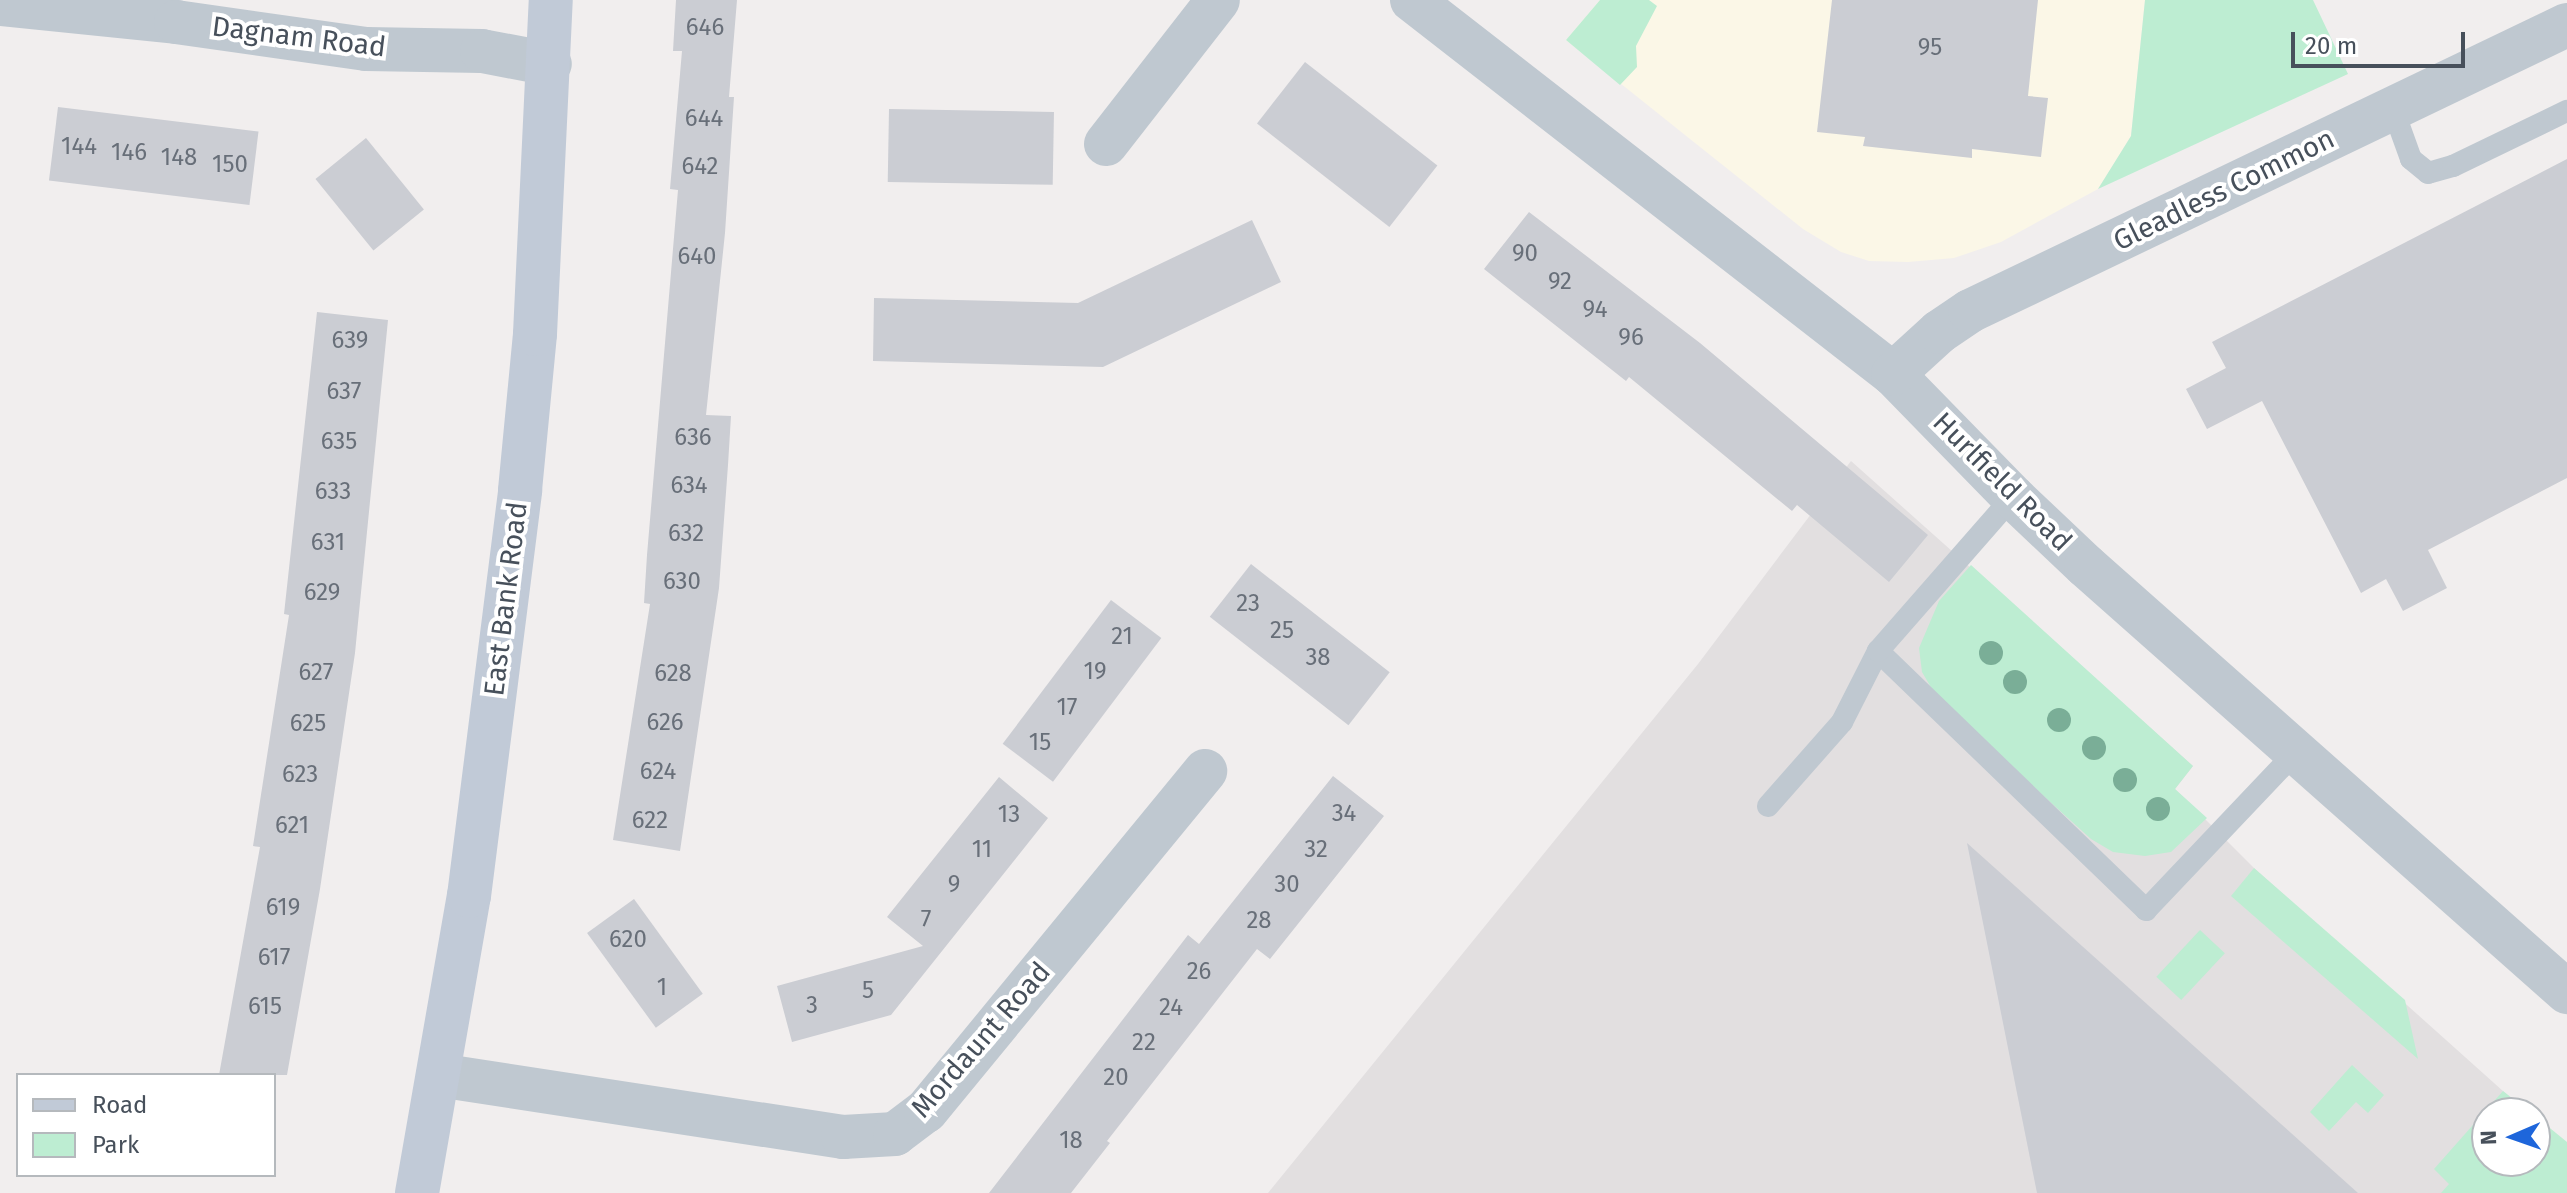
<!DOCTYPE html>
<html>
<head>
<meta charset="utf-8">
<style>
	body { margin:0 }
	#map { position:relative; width:2567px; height:1193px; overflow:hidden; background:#f1eeee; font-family:"Fira Sans",sans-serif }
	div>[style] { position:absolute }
	.commercial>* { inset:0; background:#fbf7e7 }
	.education>* { inset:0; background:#e2dfe0 }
	.green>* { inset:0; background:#bdedd2; transform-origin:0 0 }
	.building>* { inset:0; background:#cbcdd3; transform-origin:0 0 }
	.lane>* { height:22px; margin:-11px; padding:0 11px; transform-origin:11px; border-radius:11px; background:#bfc8d0 }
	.street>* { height:44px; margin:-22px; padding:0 22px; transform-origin:22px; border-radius:22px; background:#bfc8d0 }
	.secondary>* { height:44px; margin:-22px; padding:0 22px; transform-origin:22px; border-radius:22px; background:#c1cad7 }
	.trees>* { width:24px; height:24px; margin:-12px; border-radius:50%; background:#7aae97 }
	span { translate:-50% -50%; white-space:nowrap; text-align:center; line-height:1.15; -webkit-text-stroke:8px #fff; paint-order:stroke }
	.number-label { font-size:24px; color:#686f79 }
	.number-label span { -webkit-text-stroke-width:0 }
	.street-label { font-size:28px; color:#47505b }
	.legend { position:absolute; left:16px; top:1073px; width:260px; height:104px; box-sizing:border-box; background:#fff; border:2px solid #b5b9bd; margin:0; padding:10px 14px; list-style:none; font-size:24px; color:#47505b }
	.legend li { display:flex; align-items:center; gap:16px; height:40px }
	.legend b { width:40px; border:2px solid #b5b9bd }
	.north { position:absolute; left:2471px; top:1097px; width:80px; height:80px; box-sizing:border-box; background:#fff; border:2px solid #b5b9bd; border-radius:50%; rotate:268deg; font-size:22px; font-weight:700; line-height:32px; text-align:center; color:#47505b }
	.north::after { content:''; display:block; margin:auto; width:28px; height:36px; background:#1e66db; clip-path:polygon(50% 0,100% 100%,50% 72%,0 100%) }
	.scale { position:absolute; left:2291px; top:32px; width:174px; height:36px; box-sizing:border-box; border:4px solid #47505b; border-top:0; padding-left:10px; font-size:24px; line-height:28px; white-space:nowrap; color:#47505b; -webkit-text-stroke:6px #fff; paint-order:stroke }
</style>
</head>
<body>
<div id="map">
	<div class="commercial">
		<i style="clip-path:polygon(1600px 0,2145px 0,2131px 136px,2098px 189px,2001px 242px,1954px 258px,1908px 262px,1869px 261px,1841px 252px,1803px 229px,1566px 40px)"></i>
	</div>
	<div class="education">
		<i style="clip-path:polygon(1851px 461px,2193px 766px,2175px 789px,2254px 868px,2513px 1100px,2487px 1113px,2487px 1161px,2535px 1161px,2567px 1143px,2567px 1193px,1268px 1193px,1698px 664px)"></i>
	</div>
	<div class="green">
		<i style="clip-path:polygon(1600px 0,1649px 0,1657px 6px,1636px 46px,1637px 67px,1620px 85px,1566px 40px)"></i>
		<i style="clip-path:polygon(2145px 0,2313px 0,2348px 74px,2098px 189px,2131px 136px)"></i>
		<i style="clip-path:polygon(1971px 565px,2193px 766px,2175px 789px,2207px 818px,2171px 852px,2145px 856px,2113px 852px,2091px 839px,1939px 701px,1922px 672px,1919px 648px,1939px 601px)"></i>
		<i style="clip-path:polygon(2254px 868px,2405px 1000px,2418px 1059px,2231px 896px)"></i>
		<i style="left:2200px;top:930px;width:34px;height:64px;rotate:43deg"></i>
		<i style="clip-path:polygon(2352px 1065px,2384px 1095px,2368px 1113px,2356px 1102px,2329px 1131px,2310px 1112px)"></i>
		<i style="clip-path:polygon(2503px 1091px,2531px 1113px,2487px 1113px,2487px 1161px,2535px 1161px,2535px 1116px,2567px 1142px,2567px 1193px,2441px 1193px,2449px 1184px,2434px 1169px)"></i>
	</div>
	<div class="building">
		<i style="clip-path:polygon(676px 0,737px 0,729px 97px,734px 97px,725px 233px,706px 415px,731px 416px,728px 465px,719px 588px,680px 851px,613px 840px,650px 604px,644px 603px,647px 555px,678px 190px,670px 189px,682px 51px,673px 51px)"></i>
		<i style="clip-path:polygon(1832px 0,2038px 0,2028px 96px,2048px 98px,2041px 157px,1972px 149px,1972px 158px,1863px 146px,1865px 137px,1817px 132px)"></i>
		<i style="left:1305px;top:62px;width:168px;height:78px;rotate:38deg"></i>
		<i style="left:58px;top:107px;width:202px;height:74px;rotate:7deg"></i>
		<i style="left:889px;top:109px;width:165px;height:73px;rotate:1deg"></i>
		<i style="left:366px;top:138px;width:92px;height:65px;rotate:51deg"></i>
		<i style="clip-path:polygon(2567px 159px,2567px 478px,2428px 550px,2447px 588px,2403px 611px,2386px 579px,2361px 593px,2262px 401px,2207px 429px,2186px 389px,2226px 368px,2212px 342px)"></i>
		<i style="clip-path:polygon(1529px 212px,1700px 343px,1928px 535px,1889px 582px,1797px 505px,1792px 511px,1629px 377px,1626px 381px,1484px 269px)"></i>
		<i style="clip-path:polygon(1252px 220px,1281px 282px,1103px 367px,873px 361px,874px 298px,1078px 303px)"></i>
		<i style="clip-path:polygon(317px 312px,388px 320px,355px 653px,320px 889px,287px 1075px,219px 1075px,260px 847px,253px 846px,289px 615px,284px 614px)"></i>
		<i style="left:1251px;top:564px;width:176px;height:67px;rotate:38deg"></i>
		<i style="left:1111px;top:600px;width:63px;height:180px;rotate:37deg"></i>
		<i style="clip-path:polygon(1333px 776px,1384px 816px,1270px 959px,1257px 949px,1107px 1141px,1110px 1143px,1071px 1193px,989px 1193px,1188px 935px,1199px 944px)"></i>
		<i style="clip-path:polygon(999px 777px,1048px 818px,891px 1015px,792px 1042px,777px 986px,923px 946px,887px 917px)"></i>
		<i style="clip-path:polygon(1967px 843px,2358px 1193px,2037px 1193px)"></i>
		<i style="left:634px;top:899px;width:117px;height:58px;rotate:54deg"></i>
	</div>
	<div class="lane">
		<i style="left:2393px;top:109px;width:53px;rotate:70.2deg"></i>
		<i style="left:2411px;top:159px;width:22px;rotate:39deg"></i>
		<i style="left:2428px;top:173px;width:26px;rotate:-16deg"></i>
		<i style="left:2453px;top:166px;width:127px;rotate:-25.8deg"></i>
		<i style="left:1878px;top:651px;width:373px;rotate:44deg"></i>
		<i style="left:2146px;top:910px;width:219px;rotate:-46.5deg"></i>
		<i style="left:1768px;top:806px;width:112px;rotate:-48.6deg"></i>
		<i style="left:1842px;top:722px;width:80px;rotate:-63.1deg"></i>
		<i style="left:1878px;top:651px;width:205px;rotate:-48.8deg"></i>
	</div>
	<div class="street">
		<i style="left:1412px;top:0;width:609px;rotate:37.87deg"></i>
		<i style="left:1893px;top:374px;width:172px;rotate:45.7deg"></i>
		<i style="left:2013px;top:497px;width:100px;rotate:43.4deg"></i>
		<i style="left:2086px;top:566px;width:643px;rotate:41.53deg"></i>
		<i style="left:0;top:4px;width:177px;rotate:5.8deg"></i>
		<i style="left:176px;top:22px;width:192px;rotate:8.1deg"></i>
		<i style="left:366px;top:49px;width:116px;rotate:1deg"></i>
		<i style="left:482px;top:51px;width:69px;rotate:10.8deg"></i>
		<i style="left:1106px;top:144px;width:182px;rotate:-52.1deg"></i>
		<i style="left:1893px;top:374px;width:62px;rotate:-42.4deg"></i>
		<i style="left:1939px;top:332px;width:37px;rotate:-34deg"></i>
		<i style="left:1970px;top:311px;width:662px;rotate:-25.6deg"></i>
		<i style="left:438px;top:1075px;width:410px;rotate:8.7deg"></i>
		<i style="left:843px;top:1137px;width:52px;rotate:-3.3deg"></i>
		<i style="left:895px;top:1134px;width:39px;rotate:-37deg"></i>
		<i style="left:926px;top:1111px;width:440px;rotate:-50.6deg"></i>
	</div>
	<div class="secondary">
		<i style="left:417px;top:1193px;width:302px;rotate:-80.1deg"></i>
		<i style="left:469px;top:896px;width:409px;rotate:-82.8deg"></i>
		<i style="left:520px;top:490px;width:157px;rotate:-84.5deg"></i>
		<i style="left:535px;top:334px;width:334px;rotate:-87.3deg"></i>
	</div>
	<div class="trees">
		<i style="left:1991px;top:653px"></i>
		<i style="left:2015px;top:682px"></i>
		<i style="left:2059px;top:720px"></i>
		<i style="left:2094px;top:748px"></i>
		<i style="left:2125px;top:780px"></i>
		<i style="left:2158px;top:809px"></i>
	</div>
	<div class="number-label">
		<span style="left:705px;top:28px">646</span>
		<span style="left:1930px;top:48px">95</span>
		<span style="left:704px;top:119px">644</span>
		<span style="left:79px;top:147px">144</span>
		<span style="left:129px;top:153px">146</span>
		<span style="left:179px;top:158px">148</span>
		<span style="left:230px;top:165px">150</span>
		<span style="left:700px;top:167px">642</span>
		<span style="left:1525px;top:254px">90</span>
		<span style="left:697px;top:257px">640</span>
		<span style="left:1560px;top:282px">92</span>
		<span style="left:1595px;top:310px">94</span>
		<span style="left:1631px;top:338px">96</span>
		<span style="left:350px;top:341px">639</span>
		<span style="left:344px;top:392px">637</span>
		<span style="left:693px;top:438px">636</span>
		<span style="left:339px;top:442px">635</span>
		<span style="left:689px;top:486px">634</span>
		<span style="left:333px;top:492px">633</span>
		<span style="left:686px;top:534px">632</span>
		<span style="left:328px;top:543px">631</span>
		<span style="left:682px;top:582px">630</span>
		<span style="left:322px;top:593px">629</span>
		<span style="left:1248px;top:604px">23</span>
		<span style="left:1282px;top:631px">25</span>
		<span style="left:1122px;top:637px">21</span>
		<span style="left:1318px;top:658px">38</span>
		<span style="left:1095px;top:672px">19</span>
		<span style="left:316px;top:673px">627</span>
		<span style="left:673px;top:674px">628</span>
		<span style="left:1067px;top:708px">17</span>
		<span style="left:665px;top:723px">626</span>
		<span style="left:308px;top:724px">625</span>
		<span style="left:1040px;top:743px">15</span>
		<span style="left:658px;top:772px">624</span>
		<span style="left:300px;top:775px">623</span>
		<span style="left:1344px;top:814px">34</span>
		<span style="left:1009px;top:815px">13</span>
		<span style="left:650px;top:821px">622</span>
		<span style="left:292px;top:826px">621</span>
		<span style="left:982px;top:850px">11</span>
		<span style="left:1316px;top:850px">32</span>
		<span style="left:954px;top:885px">9</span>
		<span style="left:1287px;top:885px">30</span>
		<span style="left:283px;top:908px">619</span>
		<span style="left:926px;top:920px">7</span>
		<span style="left:1259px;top:921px">28</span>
		<span style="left:628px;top:940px">620</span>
		<span style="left:274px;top:958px">617</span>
		<span style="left:1199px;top:972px">26</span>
		<span style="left:662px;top:988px">1</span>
		<span style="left:868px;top:991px">5</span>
		<span style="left:812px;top:1006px">3</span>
		<span style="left:265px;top:1007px">615</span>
		<span style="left:1171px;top:1008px">24</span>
		<span style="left:1144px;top:1043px">22</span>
		<span style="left:1116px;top:1078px">20</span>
		<span style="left:1071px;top:1141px">18</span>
	</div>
	<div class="street-label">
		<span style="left:299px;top:37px;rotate:7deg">Dagnam Road</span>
		<span style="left:2224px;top:190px;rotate:-26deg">Gleadless Common</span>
		<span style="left:2002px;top:482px;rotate:45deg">Hurlfield Road</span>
		<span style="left:506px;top:599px;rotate:-83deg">East Bank Road</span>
		<span style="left:981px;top:1040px;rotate:-49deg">Mordaunt Road</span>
	</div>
	<ul class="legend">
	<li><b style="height:10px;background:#c1cad7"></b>Road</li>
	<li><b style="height:22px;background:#bdedd2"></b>Park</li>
	</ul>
	<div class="north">N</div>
	<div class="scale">20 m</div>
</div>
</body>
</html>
